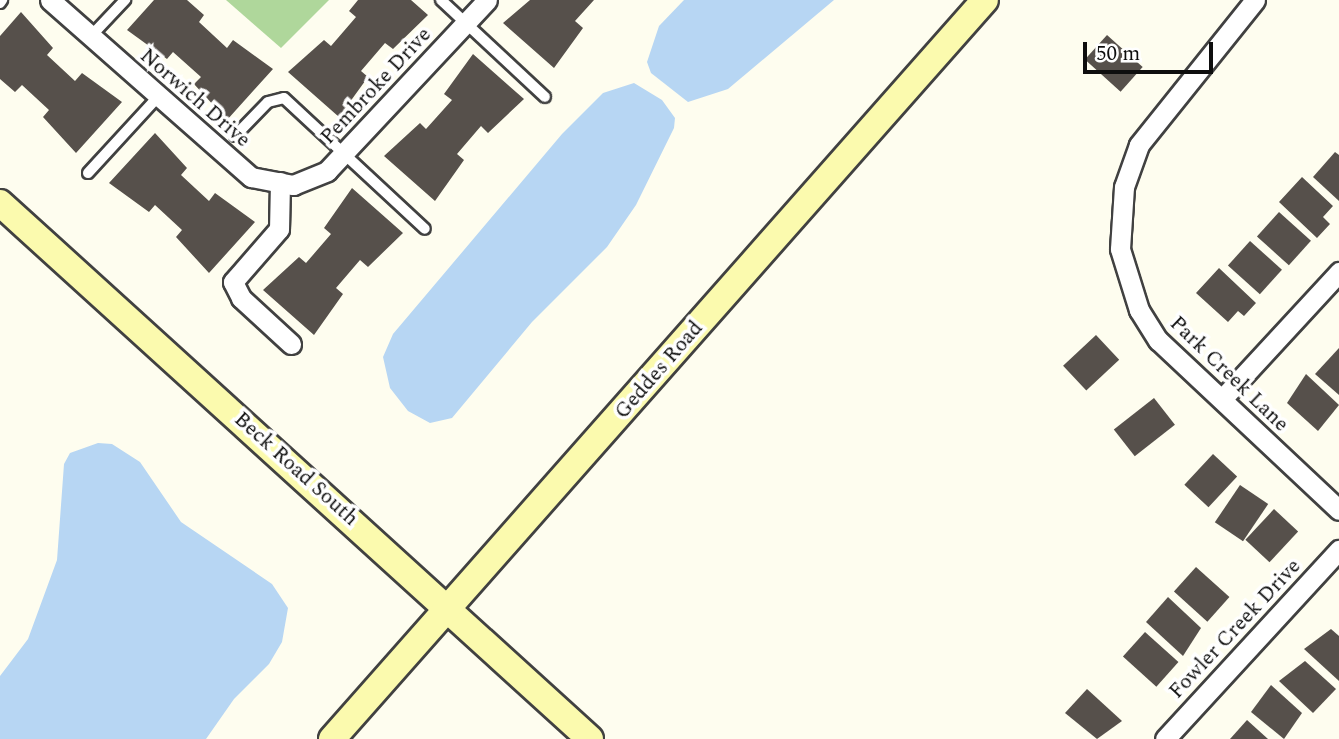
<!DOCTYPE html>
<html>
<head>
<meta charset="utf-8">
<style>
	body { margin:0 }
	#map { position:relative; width:1339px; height:739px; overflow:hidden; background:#fefdef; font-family:Spectral,serif }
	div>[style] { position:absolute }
	.forest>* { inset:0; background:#afd79b }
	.water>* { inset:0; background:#b7d6f3 }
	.building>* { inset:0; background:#56504b; transform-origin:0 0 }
	.roads { filter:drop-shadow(2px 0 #414141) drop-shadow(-2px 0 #414141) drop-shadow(0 2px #414141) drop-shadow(0 -2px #414141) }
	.lane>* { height:10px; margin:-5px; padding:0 5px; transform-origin:5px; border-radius:5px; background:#fff }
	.street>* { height:19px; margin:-9.5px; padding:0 9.5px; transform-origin:9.5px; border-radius:9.5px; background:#fff }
	.secondary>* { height:26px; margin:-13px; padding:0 13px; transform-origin:13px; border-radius:13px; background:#fbfaae }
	span { translate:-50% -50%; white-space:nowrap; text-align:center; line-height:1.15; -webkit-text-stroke:7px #fff; paint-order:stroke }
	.street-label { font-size:21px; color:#0e0e0e }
	.scale { position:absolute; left:1083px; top:42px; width:130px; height:32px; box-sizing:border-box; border:4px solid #0e0e0e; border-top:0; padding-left:9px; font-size:21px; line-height:24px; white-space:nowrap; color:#0e0e0e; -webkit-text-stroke:5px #fff; paint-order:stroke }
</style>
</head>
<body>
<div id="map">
	<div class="forest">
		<i style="clip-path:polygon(226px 0,329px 0,281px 48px)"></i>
	</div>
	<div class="water">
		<i style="clip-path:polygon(684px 0,834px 0,728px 89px,688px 102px,651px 73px,647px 62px,659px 26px)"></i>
		<i style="clip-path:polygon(634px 83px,662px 100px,675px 118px,674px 128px,636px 205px,607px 247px,532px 322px,452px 418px,430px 423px,408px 411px,390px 388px,383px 357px,393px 334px,562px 134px,603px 93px)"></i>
		<i style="clip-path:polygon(98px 443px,112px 444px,140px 462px,181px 522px,272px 584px,288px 608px,282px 642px,269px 664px,234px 699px,206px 739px,0 739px,0 676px,28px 639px,57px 560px,64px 464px,70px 453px)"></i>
	</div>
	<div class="building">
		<i style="clip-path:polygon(154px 0,187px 0,204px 15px,199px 22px,227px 48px,233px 40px,273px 69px,227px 120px,194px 84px,201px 77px,173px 52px,167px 59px,127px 30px)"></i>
		<i style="clip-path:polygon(358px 0,411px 0,428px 15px,393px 49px,385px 43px,361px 71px,368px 77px,339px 117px,288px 72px,324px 40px,331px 46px,356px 17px,349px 11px)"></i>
		<i style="clip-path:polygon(530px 0,594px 0,575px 21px,583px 28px,554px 68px,503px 23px)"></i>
		<i style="clip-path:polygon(21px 12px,53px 48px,47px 55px,75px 81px,82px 73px,122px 102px,76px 153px,43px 117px,49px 110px,22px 85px,15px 92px,0 79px,0 36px)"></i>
		<i style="left:1107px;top:35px;width:48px;height:33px;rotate:42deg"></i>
		<i style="clip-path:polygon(473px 54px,524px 99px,488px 133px,481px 126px,457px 154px,464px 160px,435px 201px,384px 156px,420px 123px,426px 129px,452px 100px,444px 94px)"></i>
		<i style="clip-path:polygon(155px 133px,187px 168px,181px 175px,209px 201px,215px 193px,255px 222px,209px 273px,176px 237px,182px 230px,155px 205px,149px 212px,109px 183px)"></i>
		<i style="clip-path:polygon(1335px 152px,1339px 155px,1339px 201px,1313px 177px)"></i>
		<i style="clip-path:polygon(1302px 177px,1333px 206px,1323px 217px,1330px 224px,1317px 238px,1279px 202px)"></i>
		<i style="clip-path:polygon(352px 188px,403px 233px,368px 267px,360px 260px,336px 288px,343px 294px,314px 335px,263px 290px,299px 257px,306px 263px,331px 234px,324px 228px)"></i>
		<i style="left:1279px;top:212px;width:43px;height:33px;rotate:42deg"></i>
		<i style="left:1250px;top:241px;width:43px;height:33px;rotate:42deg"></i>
		<i style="clip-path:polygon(1219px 268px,1256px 303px,1244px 316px,1238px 311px,1228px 322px,1196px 293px)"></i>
		<i style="left:1096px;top:335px;width:34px;height:45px;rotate:47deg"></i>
		<i style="clip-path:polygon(1339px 348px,1339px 395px,1315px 374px)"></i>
		<i style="clip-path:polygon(1306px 374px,1339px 405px,1318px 431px,1287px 403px)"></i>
		<i style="left:1154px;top:398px;width:34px;height:51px;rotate:52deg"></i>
		<i style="left:1213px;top:454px;width:33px;height:42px;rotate:43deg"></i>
		<i style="left:1240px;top:485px;width:34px;height:45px;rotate:34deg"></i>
		<i style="left:1274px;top:509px;width:33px;height:42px;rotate:43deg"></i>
		<i style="left:1196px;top:567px;width:45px;height:33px;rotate:42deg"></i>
		<i style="clip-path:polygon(1168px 597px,1201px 628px,1183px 656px,1146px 622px)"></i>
		<i style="clip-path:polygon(1331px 629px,1339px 636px,1339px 681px,1304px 649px)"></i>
		<i style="left:1145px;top:632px;width:45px;height:33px;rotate:42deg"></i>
		<i style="clip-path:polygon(1305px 661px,1336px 689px,1313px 713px,1279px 681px)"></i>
		<i style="clip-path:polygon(1271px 685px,1302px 713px,1284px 739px,1251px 712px)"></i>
		<i style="clip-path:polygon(1087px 689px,1122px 721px,1097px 739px,1065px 713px)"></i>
		<i style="clip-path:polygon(1247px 720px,1268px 739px,1230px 739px)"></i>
	</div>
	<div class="roads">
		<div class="lane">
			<i style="left:441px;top:0;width:142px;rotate:43deg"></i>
			<i style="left:0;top:3px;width:4px;rotate:-56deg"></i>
			<i style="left:91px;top:36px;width:50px;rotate:-46.6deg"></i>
			<i style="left:235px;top:136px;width:47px;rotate:-45.9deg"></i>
			<i style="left:268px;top:102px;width:16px;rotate:-14deg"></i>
			<i style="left:284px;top:98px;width:192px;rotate:42.9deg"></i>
			<i style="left:88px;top:173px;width:103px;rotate:-47.4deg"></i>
		</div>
		<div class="street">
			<i style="left:50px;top:0;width:268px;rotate:41.4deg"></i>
			<i style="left:251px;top:177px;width:43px;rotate:10.8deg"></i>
			<i style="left:293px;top:185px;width:37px;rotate:-22deg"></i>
			<i style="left:327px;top:171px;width:234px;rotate:-46.9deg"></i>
			<i style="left:1255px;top:0;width:186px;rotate:128.7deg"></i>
			<i style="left:1139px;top:145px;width:45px;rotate:109.7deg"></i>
			<i style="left:1124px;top:187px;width:62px;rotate:93.7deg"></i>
			<i style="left:1120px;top:249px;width:64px;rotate:72.7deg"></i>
			<i style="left:1139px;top:310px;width:36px;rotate:58deg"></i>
			<i style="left:1158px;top:340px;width:248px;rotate:43.2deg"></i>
			<i style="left:280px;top:182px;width:47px;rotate:91.2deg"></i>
			<i style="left:279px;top:229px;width:70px;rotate:131deg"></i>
			<i style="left:233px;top:282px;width:18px;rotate:63deg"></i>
			<i style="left:241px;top:298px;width:68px;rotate:42.6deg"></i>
			<i style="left:1222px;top:399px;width:173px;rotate:-47.3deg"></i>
			<i style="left:1165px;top:739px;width:257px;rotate:-47.4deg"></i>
		</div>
		<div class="secondary">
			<i style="left:0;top:203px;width:797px;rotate:42.25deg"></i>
			<i style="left:332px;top:739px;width:986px;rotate:-48.54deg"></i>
		</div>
	</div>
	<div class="street-label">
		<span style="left:376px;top:86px;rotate:-47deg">Pembroke Drive</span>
		<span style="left:195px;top:98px;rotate:41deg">Norwich Drive</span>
		<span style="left:659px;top:370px;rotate:-49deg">Geddes Road</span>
		<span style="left:1229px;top:374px;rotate:44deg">Park Creek Lane</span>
		<span style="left:296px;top:469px;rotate:42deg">Beck Road South</span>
		<span style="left:1235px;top:629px;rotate:-47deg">Fowler Creek Drive</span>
	</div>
	<div class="scale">50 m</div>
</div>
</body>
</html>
